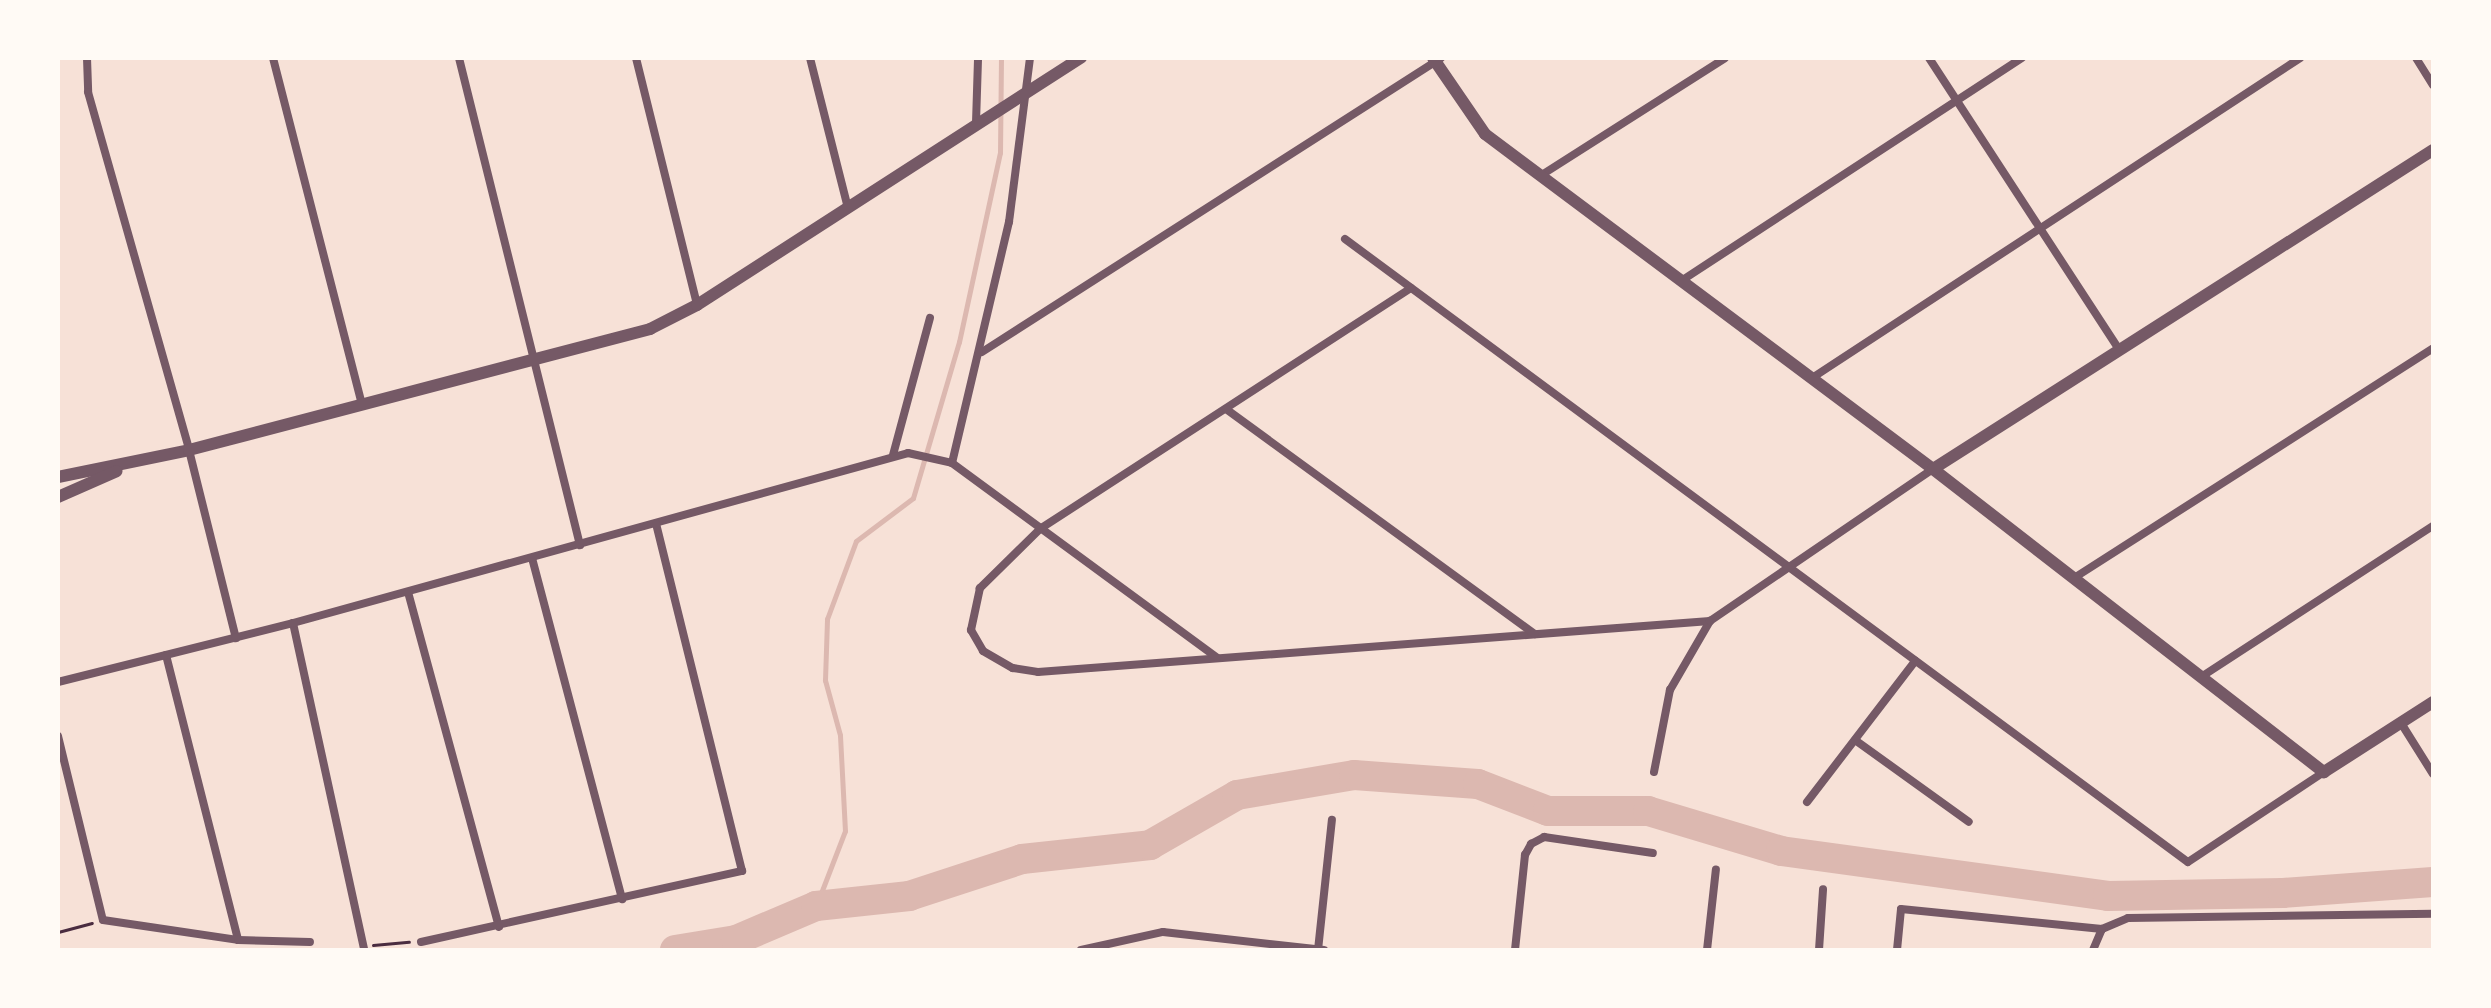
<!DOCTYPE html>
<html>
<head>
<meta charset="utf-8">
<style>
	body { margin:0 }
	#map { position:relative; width:2491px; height:1008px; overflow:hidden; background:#f7e1d7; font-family:"Alegreya Sans",sans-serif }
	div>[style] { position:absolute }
	.stream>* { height:5px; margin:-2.5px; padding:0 2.5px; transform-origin:2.5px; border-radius:2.5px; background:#dcb8b0 }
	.river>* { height:30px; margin:-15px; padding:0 15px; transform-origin:15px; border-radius:15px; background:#dcb8b0 }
	.path>* { height:3px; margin:-1.5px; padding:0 1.5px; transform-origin:1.5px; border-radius:1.5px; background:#4a2c40 }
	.minor>* { height:8px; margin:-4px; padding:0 4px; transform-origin:4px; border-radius:4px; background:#755966 }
	.tertiary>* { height:12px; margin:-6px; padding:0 6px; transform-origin:6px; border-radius:6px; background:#755966 }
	span { translate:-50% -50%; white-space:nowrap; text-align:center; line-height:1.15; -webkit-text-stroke:8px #fffaf5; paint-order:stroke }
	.frame { position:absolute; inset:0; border:60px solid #fffaf5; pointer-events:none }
</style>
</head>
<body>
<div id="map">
	<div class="stream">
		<i style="left:816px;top:906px;width:80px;rotate:-68.9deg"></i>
		<i style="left:845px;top:831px;width:96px;rotate:-93deg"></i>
		<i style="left:840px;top:735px;width:57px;rotate:-105.3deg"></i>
		<i style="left:825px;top:680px;width:61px;rotate:-88.1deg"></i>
		<i style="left:827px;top:619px;width:83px;rotate:-69.6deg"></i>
		<i style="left:856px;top:541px;width:71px;rotate:-37deg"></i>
		<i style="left:913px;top:498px;width:163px;rotate:-73.6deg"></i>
		<i style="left:959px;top:342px;width:193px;rotate:-77.8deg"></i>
		<i style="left:1000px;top:153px;width:95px;rotate:-89.4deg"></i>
	</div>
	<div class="river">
		<i style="left:675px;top:950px;width:62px;rotate:-9.3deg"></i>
		<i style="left:736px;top:940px;width:87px;rotate:-23deg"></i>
		<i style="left:816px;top:906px;width:94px;rotate:-6.1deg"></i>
		<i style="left:909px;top:896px;width:119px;rotate:-18.1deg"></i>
		<i style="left:1022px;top:859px;width:129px;rotate:-6.2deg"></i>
		<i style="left:1150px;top:845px;width:100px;rotate:-29.9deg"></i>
		<i style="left:1237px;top:795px;width:119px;rotate:-9.7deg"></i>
		<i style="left:1354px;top:775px;width:124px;rotate:4.2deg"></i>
		<i style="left:1478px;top:784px;width:75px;rotate:21.1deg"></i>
		<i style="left:1548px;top:811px;width:100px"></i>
		<i style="left:1648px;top:811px;width:139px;rotate:16.7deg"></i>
		<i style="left:1781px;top:851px;width:330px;rotate:7.8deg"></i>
		<i style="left:2108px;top:896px;width:175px;rotate:-1deg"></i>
		<i style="left:2283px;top:893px;width:150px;rotate:-4.2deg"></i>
	</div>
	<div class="path">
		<i style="left:58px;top:932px;width:35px;rotate:-15deg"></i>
		<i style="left:373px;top:945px;width:36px;rotate:-5deg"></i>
	</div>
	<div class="minor">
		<i style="left:87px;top:58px;width:34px;rotate:88deg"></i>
		<i style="left:88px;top:92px;width:372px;rotate:74.2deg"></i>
		<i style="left:189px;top:450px;width:194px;rotate:76deg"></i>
		<i style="left:273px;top:58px;width:358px;rotate:75.6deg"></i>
		<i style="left:459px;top:58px;width:502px;rotate:76.05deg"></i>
		<i style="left:636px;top:58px;width:254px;rotate:76.1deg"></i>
		<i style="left:810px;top:58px;width:155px;rotate:75.8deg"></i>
		<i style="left:1929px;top:58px;width:348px;rotate:56.9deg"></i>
		<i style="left:2416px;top:58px;width:32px;rotate:58deg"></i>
		<i style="left:976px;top:123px;width:65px;rotate:-88.2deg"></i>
		<i style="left:1540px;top:176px;width:219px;rotate:-32.5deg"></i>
		<i style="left:1345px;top:239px;width:1048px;rotate:36.47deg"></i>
		<i style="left:2188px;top:862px;width:163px;rotate:-33.5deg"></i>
		<i style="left:1681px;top:281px;width:407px;rotate:-33.2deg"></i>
		<i style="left:1411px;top:288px;width:441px;rotate:147deg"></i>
		<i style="left:1041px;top:528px;width:86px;rotate:135.5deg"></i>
		<i style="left:980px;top:588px;width:43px;rotate:102.1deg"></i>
		<i style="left:971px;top:630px;width:24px;rotate:60deg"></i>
		<i style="left:983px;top:651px;width:34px;rotate:30deg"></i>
		<i style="left:1013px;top:668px;width:25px;rotate:9deg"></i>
		<i style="left:1038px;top:672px;width:674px;rotate:-4.34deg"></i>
		<i style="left:982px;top:352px;width:545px;rotate:-32.64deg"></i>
		<i style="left:1812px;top:378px;width:584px;rotate:-33.25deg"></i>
		<i style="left:1226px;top:409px;width:382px;rotate:36.1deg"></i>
		<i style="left:893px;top:455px;width:142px;rotate:-74.9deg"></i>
		<i style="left:952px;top:463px;width:248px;rotate:-76.7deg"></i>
		<i style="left:1009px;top:222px;width:165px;rotate:-82.7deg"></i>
		<i style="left:532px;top:558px;width:353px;rotate:75.2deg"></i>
		<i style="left:2074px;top:578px;width:426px;rotate:-32.6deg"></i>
		<i style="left:408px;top:592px;width:347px;rotate:74.8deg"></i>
		<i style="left:293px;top:623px;width:335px;rotate:77.7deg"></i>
		<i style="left:166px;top:655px;width:294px;rotate:75.8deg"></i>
		<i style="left:2201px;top:677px;width:277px;rotate:-33.1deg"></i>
		<i style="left:58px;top:682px;width:242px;rotate:-14.1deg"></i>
		<i style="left:293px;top:623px;width:638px;rotate:-15.45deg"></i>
		<i style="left:908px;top:453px;width:45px;rotate:12.8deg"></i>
		<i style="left:952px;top:463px;width:329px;rotate:36.3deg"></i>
		<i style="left:2401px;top:723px;width:60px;rotate:57.9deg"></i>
		<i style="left:58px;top:736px;width:189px;rotate:76.3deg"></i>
		<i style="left:103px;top:920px;width:136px;rotate:8.4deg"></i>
		<i style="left:238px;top:940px;width:72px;rotate:1.6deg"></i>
		<i style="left:1855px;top:740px;width:140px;rotate:35.7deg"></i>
		<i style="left:1654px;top:772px;width:84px;rotate:-79deg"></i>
		<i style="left:1670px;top:690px;width:80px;rotate:-59.9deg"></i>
		<i style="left:1710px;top:621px;width:270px;rotate:-34.3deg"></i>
		<i style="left:1807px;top:802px;width:178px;rotate:-52.5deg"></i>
		<i style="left:421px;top:942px;width:329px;rotate:-12.5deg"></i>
		<i style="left:742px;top:871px;width:357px;rotate:-103.9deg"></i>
		<i style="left:1081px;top:950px;width:84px;rotate:-12.4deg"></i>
		<i style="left:1163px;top:932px;width:162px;rotate:6.4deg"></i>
		<i style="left:1318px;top:950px;width:131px;rotate:-83.9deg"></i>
		<i style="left:1515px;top:950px;width:96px;rotate:-84deg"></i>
		<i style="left:1525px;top:855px;width:13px;rotate:-61deg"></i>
		<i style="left:1531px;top:844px;width:15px;rotate:-28deg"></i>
		<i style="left:1544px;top:837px;width:110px;rotate:8.4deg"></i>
		<i style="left:1707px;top:950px;width:81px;rotate:-83.7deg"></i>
		<i style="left:1819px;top:950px;width:61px;rotate:-86.2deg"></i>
		<i style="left:1897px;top:950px;width:41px;rotate:-84.4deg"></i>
		<i style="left:1901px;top:909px;width:202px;rotate:5.7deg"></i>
		<i style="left:2102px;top:929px;width:28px;rotate:-23deg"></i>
		<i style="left:2128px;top:918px;width:305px;rotate:-0.8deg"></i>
		<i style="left:2093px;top:950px;width:23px;rotate:-67deg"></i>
	</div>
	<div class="tertiary">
		<i style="left:1433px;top:58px;width:92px;rotate:55.6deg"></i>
		<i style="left:1485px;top:134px;width:559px;rotate:36.79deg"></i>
		<i style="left:1933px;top:469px;width:495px;rotate:37.8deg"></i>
		<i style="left:2324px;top:772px;width:130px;rotate:-32.7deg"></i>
		<i style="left:1933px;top:469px;width:593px;rotate:-32.54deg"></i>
		<i style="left:58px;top:477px;width:134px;rotate:-11.6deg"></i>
		<i style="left:189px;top:450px;width:477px;rotate:-14.7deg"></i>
		<i style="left:650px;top:329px;width:53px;rotate:-27.1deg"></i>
		<i style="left:697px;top:305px;width:457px;rotate:-32.8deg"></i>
		<i style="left:58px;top:497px;width:64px;rotate:-23.8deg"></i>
	</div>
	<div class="frame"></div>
</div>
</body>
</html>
